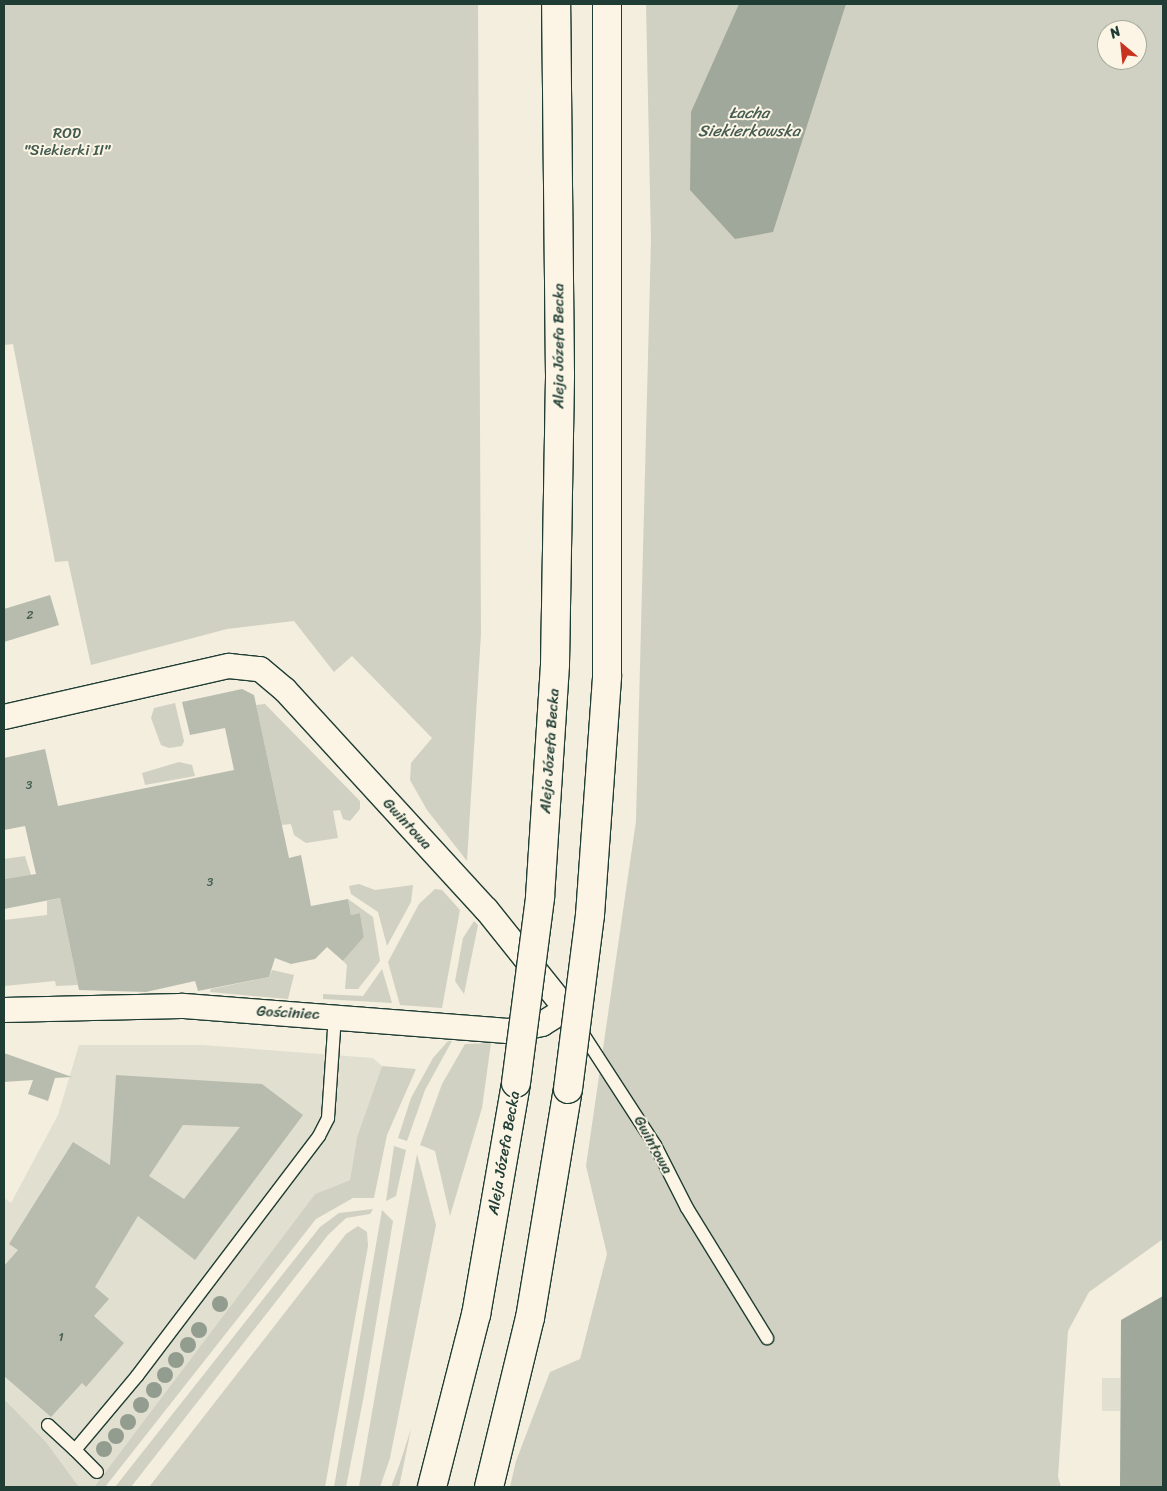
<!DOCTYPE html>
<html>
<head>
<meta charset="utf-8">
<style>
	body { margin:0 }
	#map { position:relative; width:1167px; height:1491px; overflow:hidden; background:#f3eede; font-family:Sriracha,sans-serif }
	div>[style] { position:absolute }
	.built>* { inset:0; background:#e1dfd0; transform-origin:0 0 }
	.green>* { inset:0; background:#d0d1c2 }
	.water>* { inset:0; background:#a0a89b }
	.building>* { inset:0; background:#b8bcae }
	.roads { filter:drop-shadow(1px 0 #1f3d34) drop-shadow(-1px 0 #1f3d34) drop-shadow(0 1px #1f3d34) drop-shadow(0 -1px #1f3d34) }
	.service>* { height:12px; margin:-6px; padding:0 6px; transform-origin:6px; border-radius:6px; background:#fcf5e5 }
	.minor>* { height:24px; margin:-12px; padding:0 12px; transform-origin:12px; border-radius:12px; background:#fcf5e5 }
	.primary>* { height:28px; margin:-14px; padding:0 14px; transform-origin:14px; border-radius:14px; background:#fcf5e5 }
	.bridges { filter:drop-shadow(1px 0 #1f3d34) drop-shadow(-1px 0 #1f3d34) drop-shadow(0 1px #1f3d34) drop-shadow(0 -1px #1f3d34) }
	.primary-bridge>* { height:28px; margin:-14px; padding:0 14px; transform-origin:14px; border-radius:14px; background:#fcf5e5 }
	.trees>* { width:16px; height:16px; margin:-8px; border-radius:50%; background:#929d90 }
	span { translate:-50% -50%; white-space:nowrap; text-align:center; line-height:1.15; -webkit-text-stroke:4px #fcf5e5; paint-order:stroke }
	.number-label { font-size:12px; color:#455d52 }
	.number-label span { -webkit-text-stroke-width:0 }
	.park-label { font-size:15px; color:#425b50 }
	.street-label { font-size:15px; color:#1f3d34 }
	.water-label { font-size:16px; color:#465d53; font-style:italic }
	.frame { position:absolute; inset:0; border:5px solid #1f3d34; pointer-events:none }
	.north { position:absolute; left:1097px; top:20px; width:50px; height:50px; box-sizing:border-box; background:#fcf5e5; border:1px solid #a4ab9e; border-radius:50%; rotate:332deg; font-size:14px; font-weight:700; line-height:20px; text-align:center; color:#1f3d34 }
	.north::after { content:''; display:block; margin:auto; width:18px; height:22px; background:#c8321e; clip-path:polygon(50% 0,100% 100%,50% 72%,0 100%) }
</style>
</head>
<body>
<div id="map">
	<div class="built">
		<i style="clip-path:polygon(79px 1045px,202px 1045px,373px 1058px,382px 1066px,357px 1137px,350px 1180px,315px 1194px,94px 1487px,79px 1487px,46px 1442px,4px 1399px,4px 1198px,11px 1203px,58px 1115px)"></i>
		<i style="left:1102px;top:1378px;width:18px;height:33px"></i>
	</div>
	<div class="green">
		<i style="clip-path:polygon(4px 4px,478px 4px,481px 634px,467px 861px,427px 810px,410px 780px,411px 763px,432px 738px,352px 656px,334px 672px,294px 621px,227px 629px,91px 665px,68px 561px,55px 562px,13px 344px,4px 345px)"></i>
		<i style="clip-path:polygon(evenodd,646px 4px,1163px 4px,1163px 1239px,1089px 1292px,1068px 1331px,1058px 1477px,1061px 1487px,510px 1487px,516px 1461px,550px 1372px,580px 1359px,607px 1254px,586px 1166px,636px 821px,651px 240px,646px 4px,1107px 30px,1137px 30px,1137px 60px,1107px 60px,1107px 30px)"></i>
		<i style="clip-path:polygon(175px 703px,184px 741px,182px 746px,169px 748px,161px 745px,151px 718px,154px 708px)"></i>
		<i style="clip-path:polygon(265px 704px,360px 801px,360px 809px,350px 821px,343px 819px,340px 810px,333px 811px,338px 838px,306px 843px,294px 835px,291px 824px,282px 825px,256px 705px)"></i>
		<i style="clip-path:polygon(179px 762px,192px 765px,195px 776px,145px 785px,142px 773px)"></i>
		<i style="clip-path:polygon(25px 856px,31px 875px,4px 879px,4px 859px)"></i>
		<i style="clip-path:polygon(359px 884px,375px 890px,413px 885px,411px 902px,387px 946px,378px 912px,351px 894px,349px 886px)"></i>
		<i style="clip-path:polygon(435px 889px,442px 890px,460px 910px,442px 1008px,400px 1005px,388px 962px,419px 904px)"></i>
		<i style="clip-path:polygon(60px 898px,78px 985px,56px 986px,55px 981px,4px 986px,4px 920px,47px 915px,47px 901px)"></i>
		<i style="clip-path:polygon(348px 899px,373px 917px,380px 961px,358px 989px,345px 989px,347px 965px,343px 961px,364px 937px,360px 913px,351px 915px)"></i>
		<i style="clip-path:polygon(474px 921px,478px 925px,464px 994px,455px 981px,463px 938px)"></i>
		<i style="clip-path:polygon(382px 969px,392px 1003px,323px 999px,323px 994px,363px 996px)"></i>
		<i style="clip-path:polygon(272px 970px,294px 975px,288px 999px,210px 992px,211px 989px,269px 977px)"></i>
		<i style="clip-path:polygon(448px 1041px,452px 1041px,425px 1090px,407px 1141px,398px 1138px,411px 1098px,433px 1058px)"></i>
		<i style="clip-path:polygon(491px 1043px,482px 1108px,450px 1216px,435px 1151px,420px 1145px,442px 1084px,465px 1044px)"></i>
		<i style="clip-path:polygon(382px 1066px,416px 1069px,387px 1135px,374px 1198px,353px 1198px,316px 1219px,105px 1487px,94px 1487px,315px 1194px,350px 1180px,357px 1137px)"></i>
		<i style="clip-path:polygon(394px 1146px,406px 1150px,396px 1196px,386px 1201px)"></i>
		<i style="clip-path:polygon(417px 1154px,436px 1225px,390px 1458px,380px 1487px,359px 1487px)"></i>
		<i style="clip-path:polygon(373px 1209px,370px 1214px,346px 1218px,328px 1235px,131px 1487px,115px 1487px,320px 1227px,339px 1213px)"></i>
		<i style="clip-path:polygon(382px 1210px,393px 1221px,364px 1395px,346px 1487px,334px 1487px)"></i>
		<i style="clip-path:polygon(358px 1226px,367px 1232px,368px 1246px,325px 1487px,149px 1487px,346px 1234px)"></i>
		<i style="clip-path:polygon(4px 1399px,46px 1442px,79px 1487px,4px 1487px)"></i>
		<i style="clip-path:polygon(411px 1429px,399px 1487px,391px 1487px,399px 1466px)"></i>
	</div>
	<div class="water">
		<i style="clip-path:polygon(739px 4px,846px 4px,773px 232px,735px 239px,690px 190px,691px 112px)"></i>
		<i style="clip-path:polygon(1163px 1296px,1163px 1487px,1120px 1487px,1121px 1320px)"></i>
	</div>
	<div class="building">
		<i style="clip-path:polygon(50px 595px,59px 625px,4px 642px,4px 609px)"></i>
		<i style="clip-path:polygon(242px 689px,254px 695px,289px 858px,301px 855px,311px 906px,348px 899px,351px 915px,360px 913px,364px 937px,343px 961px,327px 947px,315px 959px,291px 964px,275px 958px,269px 977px,198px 991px,195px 981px,146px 992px,79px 990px,60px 898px,4px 909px,4px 879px,36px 874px,25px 826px,4px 830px,4px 758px,45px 749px,58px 806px,234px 770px,225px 728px,190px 735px,182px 702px)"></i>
		<i style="clip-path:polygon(4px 1053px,72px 1077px,55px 1078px,48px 1101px,28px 1094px,33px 1080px,4px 1082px)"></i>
		<i style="clip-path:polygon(evenodd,116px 1075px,262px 1084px,303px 1115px,195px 1260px,138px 1216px,95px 1287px,109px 1299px,94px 1316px,124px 1343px,86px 1387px,82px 1383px,51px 1417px,4px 1376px,4px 1266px,18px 1250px,9px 1244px,73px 1142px,110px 1165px,116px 1075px,183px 1125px,240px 1127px,184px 1199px,149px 1176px,183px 1125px)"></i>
	</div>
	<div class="roads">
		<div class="service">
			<i style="left:579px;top:1028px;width:140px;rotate:57deg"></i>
			<i style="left:655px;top:1145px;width:71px;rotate:63.1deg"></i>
			<i style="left:687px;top:1208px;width:153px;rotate:58.4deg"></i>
			<i style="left:48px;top:1425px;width:37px;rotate:43deg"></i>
			<i style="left:75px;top:1450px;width:97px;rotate:-50deg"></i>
			<i style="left:137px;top:1376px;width:301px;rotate:-52.8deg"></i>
			<i style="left:319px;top:1136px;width:20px;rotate:-63deg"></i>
			<i style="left:328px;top:1118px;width:102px;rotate:-86.1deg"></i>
			<i style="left:75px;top:1450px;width:31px;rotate:45deg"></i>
		</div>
		<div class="minor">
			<i style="left:4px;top:717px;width:231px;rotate:-12.8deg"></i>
			<i style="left:229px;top:666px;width:31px;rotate:6deg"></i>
			<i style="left:260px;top:669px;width:33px;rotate:40deg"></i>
			<i style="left:285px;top:690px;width:297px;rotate:47.5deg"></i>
			<i style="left:486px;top:909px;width:128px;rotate:51.3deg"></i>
			<i style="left:566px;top:1009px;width:28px;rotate:148deg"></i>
			<i style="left:542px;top:1024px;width:35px;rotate:168deg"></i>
			<i style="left:508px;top:1031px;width:328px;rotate:-175.6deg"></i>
			<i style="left:181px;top:1006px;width:177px;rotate:178.7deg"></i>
		</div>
		<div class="primary">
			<i style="left:432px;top:1487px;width:178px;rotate:-75.7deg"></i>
			<i style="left:476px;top:1315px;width:235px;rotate:-80.2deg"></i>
			<i style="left:489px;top:1487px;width:174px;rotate:-76.4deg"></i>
			<i style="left:530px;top:1318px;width:232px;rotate:-80.6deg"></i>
		</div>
	</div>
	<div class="bridges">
		<div class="primary-bridge">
			<i style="left:516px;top:1083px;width:188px;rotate:-82.6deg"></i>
			<i style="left:540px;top:897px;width:233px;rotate:-86.3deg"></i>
			<i style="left:555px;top:664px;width:289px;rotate:-89deg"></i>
			<i style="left:560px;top:375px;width:371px;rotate:-90.6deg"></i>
			<i style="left:568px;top:1089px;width:175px;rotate:-82.8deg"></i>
			<i style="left:590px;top:915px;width:240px;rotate:-85.9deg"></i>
			<i style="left:607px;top:676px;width:672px;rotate:-90deg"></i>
		</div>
	</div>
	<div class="trees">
		<i style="left:220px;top:1304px"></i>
		<i style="left:199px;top:1330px"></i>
		<i style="left:188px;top:1345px"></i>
		<i style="left:176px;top:1360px"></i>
		<i style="left:165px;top:1375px"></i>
		<i style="left:154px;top:1390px"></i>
		<i style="left:141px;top:1405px"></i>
		<i style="left:128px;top:1422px"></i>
		<i style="left:116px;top:1436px"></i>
		<i style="left:104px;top:1449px"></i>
	</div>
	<div class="number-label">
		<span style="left:30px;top:616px">2</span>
		<span style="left:29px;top:786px">3</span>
		<span style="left:210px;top:883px">3</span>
		<span style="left:61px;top:1338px">1</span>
	</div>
	<div class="park-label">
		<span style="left:67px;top:142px">ROD<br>"Siekierki II"</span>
	</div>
	<div class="street-label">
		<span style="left:559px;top:346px;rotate:-90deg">Aleja Józefa Becka</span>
		<span style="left:550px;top:751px;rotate:-86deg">Aleja Józefa Becka</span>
		<span style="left:407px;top:824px;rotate:47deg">Gwintowa</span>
		<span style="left:288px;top:1013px;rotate:3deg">Gościniec</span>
		<span style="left:653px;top:1145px;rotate:61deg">Gwintowa</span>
		<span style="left:504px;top:1153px;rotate:-80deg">Aleja Józefa Becka</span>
	</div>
	<div class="water-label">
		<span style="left:749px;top:122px">Łacha<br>Siekierkowska</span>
	</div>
	<div class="frame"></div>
	<div class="north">N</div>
</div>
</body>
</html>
